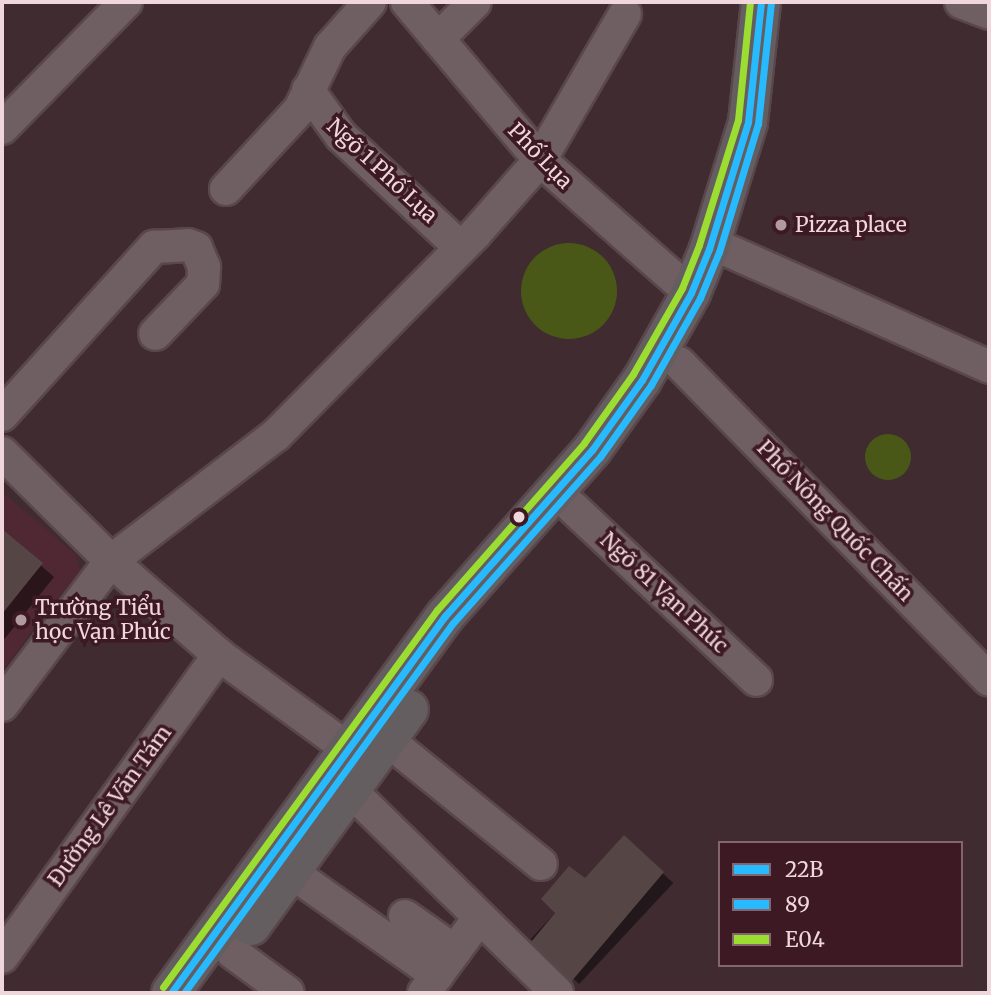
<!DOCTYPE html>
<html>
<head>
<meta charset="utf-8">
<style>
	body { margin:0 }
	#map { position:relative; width:991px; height:995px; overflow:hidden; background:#402b31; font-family:Merriweather,serif }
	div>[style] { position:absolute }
	.built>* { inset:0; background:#502834 }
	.water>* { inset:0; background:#495816 }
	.round { border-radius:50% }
	.shadow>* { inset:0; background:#0007; transform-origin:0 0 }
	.building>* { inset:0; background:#554544 }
	.roads { filter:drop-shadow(2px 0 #59474c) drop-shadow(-2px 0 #59474c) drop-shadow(0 2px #59474c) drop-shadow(0 -2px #59474c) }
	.minor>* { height:32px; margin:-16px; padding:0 16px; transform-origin:16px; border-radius:16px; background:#6f5e62 }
	.major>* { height:38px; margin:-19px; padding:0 19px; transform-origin:19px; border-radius:19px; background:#645e61 }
	.bus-1>* { height:7px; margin:-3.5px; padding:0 3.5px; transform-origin:3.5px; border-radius:3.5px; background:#27baff }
	.bus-2>* { height:7px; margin:-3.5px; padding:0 3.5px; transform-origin:3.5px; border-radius:3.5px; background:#27baff }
	.bus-3>* { height:7px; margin:-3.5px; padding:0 3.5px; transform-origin:3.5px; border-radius:3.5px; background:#9cdd31 }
	.dots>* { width:19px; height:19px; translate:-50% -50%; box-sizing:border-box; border:4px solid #3d1923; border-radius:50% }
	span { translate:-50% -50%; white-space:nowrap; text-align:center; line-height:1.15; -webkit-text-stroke:7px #3d1923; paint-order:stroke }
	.street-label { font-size:21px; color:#f0d7dc }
	.poi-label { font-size:21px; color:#f0d7dc }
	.left { translate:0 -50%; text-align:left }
	.frame { position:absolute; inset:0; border:4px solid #f0d7dc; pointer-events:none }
	.legend { position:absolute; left:718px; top:841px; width:245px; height:126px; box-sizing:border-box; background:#3d1923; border:2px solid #85656d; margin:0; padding:9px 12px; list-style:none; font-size:21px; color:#f0d7dc }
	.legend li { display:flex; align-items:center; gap:14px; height:35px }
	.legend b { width:35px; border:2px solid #85656d }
</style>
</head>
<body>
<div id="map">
	<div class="built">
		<i style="clip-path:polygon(2px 492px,76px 555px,80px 570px,2px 670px)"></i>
	</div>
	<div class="water">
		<i class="round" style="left:521px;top:243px;width:96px;height:96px"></i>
		<i class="round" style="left:865px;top:434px;width:46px;height:46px"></i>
	</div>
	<div class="shadow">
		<i style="clip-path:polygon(2px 531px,54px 577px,2px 642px)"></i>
		<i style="left:625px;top:838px;width:66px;height:138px;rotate:43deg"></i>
	</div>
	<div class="building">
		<i style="clip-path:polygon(2px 529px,43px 563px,2px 614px)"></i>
		<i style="clip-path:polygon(624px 835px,664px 872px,571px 982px,531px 942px,555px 913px,541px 899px,569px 866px,585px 878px)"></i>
	</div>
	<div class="roads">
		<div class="minor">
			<i style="left:407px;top:2px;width:207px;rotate:49.9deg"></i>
			<i style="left:540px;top:160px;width:201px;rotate:41.4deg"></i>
			<i style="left:961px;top:2px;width:30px;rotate:21deg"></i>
			<i style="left:438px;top:39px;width:52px;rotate:-45deg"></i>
			<i style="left:308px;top:90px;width:57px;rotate:54.3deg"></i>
			<i style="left:341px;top:136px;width:164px;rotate:43deg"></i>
			<i style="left:2px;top:128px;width:177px;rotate:-45.5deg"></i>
			<i style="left:226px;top:189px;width:109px;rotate:-47.2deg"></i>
			<i style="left:300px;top:109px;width:69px;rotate:-64.2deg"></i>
			<i style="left:330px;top:47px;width:60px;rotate:-48.4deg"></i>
			<i style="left:729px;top:251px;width:285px;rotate:24deg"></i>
			<i style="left:679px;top:363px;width:443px;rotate:45.6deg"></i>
			<i style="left:2px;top:415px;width:227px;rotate:-47.9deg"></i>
			<i style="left:154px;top:247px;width:34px;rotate:-3deg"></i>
			<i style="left:188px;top:245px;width:9px;rotate:21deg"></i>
			<i style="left:196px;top:248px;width:21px;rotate:67deg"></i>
			<i style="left:204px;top:267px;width:17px;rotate:93deg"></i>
			<i style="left:203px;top:284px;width:69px;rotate:133.8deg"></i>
			<i style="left:2px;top:453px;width:153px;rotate:44.7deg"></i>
			<i style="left:111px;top:561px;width:143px;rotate:41deg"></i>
			<i style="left:219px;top:655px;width:158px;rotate:36deg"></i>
			<i style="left:571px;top:506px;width:254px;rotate:43.2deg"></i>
			<i style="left:2px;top:705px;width:181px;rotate:-52.9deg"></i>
			<i style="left:111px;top:561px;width:208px;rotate:-37.4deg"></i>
			<i style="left:276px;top:435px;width:283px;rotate:-45.3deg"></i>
			<i style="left:475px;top:234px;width:98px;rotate:-48.7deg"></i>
			<i style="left:540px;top:160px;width:169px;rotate:-59.8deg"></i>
			<i style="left:386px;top:739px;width:199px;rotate:38.9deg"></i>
			<i style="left:352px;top:792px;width:287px;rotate:44.4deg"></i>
			<i style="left:291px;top:872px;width:179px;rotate:35.2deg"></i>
			<i style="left:405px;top:916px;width:61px;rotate:35deg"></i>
			<i style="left:232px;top:952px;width:69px;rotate:36.2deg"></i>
			<i style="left:2px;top:957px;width:372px;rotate:-54.3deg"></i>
			<i style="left:424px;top:993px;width:93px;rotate:-53.7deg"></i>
		</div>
		<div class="major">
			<i style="left:251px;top:926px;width:268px;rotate:-53.9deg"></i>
			<i style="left:171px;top:993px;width:466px;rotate:-54deg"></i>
			<i style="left:445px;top:616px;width:222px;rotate:-48.5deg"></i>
			<i style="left:592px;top:450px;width:86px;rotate:-54.5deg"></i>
			<i style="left:642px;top:380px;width:100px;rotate:-60.6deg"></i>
			<i style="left:691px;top:293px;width:48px;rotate:-67.8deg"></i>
			<i style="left:709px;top:249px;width:133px;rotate:-72.9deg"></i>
			<i style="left:748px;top:122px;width:121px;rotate:-83.8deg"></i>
		</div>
	</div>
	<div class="bus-1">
		<i style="left:171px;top:993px;width:466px;rotate:-54deg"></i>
		<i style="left:445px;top:616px;width:222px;rotate:-48.5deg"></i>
		<i style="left:592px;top:450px;width:86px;rotate:-54.5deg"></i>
		<i style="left:642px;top:380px;width:100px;rotate:-60.6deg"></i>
		<i style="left:691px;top:293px;width:48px;rotate:-67.8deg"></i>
		<i style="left:709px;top:249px;width:133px;rotate:-72.9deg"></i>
		<i style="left:748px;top:122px;width:121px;rotate:-83.8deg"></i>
	</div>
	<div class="bus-2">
		<i style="left:184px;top:993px;width:457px;rotate:-54deg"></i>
		<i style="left:453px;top:623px;width:222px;rotate:-48.5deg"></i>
		<i style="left:600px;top:457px;width:88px;rotate:-54.7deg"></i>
		<i style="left:651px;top:385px;width:100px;rotate:-60.6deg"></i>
		<i style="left:700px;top:298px;width:50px;rotate:-67.6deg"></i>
		<i style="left:719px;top:252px;width:134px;rotate:-73.1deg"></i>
		<i style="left:758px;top:124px;width:122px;rotate:-83.9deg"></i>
	</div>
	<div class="bus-3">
		<i style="left:163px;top:987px;width:466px;rotate:-54deg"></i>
		<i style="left:437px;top:610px;width:222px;rotate:-48.6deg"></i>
		<i style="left:584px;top:443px;width:85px;rotate:-54.6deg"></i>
		<i style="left:633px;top:374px;width:99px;rotate:-60.3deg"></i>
		<i style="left:682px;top:288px;width:46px;rotate:-68.4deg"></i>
		<i style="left:699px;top:245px;width:131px;rotate:-72.7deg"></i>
		<i style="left:738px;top:120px;width:119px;rotate:-84.2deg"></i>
	</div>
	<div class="dots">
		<i style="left:781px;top:225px;background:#b29ba0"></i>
		<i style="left:519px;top:517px;background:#f0d7dc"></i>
		<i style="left:21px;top:620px;background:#b29ba0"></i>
	</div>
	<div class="street-label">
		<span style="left:540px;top:156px;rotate:46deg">Phố Lụa</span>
		<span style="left:382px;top:171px;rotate:43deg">Ngõ 1 Phố Lụa</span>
		<span style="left:835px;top:521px;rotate:46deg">Phố Nông Quốc Chấn</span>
		<span style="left:664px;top:593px;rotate:43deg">Ngõ 81 Vạn Phúc</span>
		<span style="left:110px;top:806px;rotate:-54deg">Đường Lê Văn Tám</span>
	</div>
	<div class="poi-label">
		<span class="left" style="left:795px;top:225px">Pizza place</span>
		<span class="left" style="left:35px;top:620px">Trường Tiểu<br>học Vạn Phúc</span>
	</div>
	<div class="frame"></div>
	<ul class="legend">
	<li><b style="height:9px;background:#27baff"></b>22B</li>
	<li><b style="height:9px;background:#27baff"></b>89</li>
	<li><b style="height:9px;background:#9cdd31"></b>E04</li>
	</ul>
</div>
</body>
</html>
